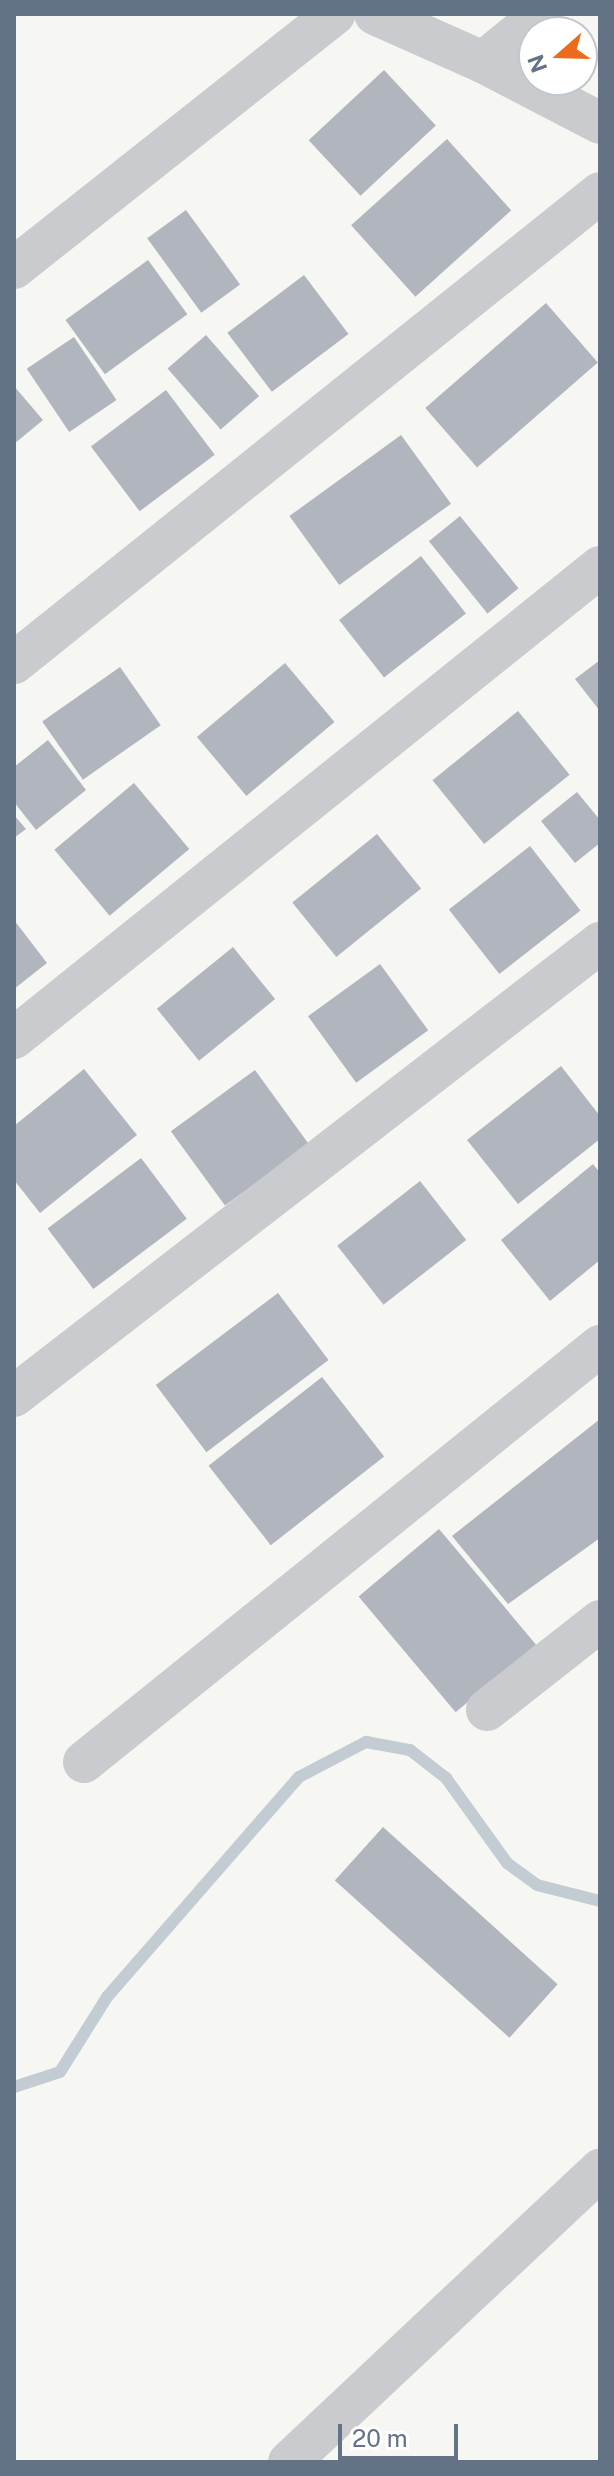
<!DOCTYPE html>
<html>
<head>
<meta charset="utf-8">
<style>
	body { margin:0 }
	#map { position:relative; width:614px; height:2476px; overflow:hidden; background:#f6f7f3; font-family:"Public Sans",sans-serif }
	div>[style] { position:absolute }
	.stream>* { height:12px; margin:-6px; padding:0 6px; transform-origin:6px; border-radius:6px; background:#c4ccd3 }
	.building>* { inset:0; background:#b1b6be; transform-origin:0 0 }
	.street>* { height:42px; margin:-21px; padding:0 21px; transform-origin:21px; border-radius:21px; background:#c9cbcf }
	span { translate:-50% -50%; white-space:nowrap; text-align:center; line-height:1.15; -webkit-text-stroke:8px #fff; paint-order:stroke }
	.frame { position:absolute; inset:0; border:16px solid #647286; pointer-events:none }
	.north { position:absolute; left:518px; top:16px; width:80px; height:80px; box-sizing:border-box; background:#fff; border:2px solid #c1c7cf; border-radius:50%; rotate:250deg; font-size:22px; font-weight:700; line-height:32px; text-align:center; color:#647286 }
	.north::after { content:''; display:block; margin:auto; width:28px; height:36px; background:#ec6a1e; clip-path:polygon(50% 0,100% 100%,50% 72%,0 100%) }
	.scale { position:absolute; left:338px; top:2424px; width:120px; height:36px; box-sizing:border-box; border:4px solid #647286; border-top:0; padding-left:10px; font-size:24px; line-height:28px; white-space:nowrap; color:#647286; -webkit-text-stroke:6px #fff; paint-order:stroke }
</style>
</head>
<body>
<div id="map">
	<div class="stream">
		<i style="left:14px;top:2087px;width:48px;rotate:-18.1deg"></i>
		<i style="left:60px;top:2072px;width:89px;rotate:-57.9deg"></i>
		<i style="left:107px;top:1997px;width:292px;rotate:-48.9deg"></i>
		<i style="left:299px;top:1777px;width:76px;rotate:-27.6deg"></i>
		<i style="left:366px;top:1742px;width:45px;rotate:10.3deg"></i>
		<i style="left:410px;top:1750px;width:46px;rotate:37.9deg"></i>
		<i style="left:446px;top:1778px;width:105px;rotate:54.3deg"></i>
		<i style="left:507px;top:1863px;width:37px;rotate:36deg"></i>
		<i style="left:537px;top:1885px;width:65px;rotate:14.3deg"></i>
	</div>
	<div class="building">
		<i style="left:384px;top:70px;width:76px;height:103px;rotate:47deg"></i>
		<i style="left:447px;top:139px;width:96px;height:129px;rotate:48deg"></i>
		<i style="left:186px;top:210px;width:92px;height:48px;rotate:54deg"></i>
		<i style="left:148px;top:260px;width:67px;height:102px;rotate:54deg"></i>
		<i style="left:304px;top:275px;width:74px;height:96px;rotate:53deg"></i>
		<i style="left:546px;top:303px;width:79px;height:160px;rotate:49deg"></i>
		<i style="left:206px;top:335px;width:81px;height:51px;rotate:49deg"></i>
		<i style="left:74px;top:337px;width:76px;height:57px;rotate:56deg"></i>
		<i style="clip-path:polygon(14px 386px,43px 420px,14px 444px)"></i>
		<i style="left:166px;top:390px;width:81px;height:94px;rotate:53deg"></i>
		<i style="left:401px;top:435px;width:85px;height:138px;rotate:54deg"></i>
		<i style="left:460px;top:516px;width:93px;height:40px;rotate:51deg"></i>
		<i style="left:421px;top:556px;width:73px;height:104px;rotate:52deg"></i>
		<i style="clip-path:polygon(600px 660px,600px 711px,575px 679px)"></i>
		<i style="left:285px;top:663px;width:77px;height:115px;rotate:50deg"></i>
		<i style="left:120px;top:667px;width:71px;height:95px;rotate:55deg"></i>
		<i style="left:518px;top:711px;width:82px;height:110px;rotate:51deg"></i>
		<i style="clip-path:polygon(48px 740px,86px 790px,36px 830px,14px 802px,14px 767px)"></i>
		<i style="left:134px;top:783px;width:86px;height:104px;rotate:50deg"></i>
		<i style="clip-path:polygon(577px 792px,600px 820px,600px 843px,575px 863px,541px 821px)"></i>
		<i style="clip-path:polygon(14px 815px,26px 829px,14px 838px)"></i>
		<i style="left:377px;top:834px;width:70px;height:109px;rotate:51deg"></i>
		<i style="left:530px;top:846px;width:82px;height:103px;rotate:52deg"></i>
		<i style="clip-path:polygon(14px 920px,47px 963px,14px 989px)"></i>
		<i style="left:233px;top:947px;width:67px;height:98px;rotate:51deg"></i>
		<i style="left:380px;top:964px;width:82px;height:89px;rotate:54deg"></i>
		<i style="clip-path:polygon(561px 1066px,600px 1116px,600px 1139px,518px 1204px,467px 1140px)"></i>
		<i style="clip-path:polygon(84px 1069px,137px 1135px,40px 1213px,14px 1180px,14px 1126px)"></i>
		<i style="left:255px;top:1070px;width:92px;height:104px;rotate:54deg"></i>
		<i style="left:141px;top:1158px;width:76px;height:117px;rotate:53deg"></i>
		<i style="clip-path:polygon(593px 1164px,600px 1173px,600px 1260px,550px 1301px,501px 1240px)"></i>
		<i style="left:420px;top:1181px;width:75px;height:105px;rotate:52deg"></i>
		<i style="left:278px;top:1293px;width:84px;height:153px;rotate:53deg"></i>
		<i style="left:322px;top:1377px;width:101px;height:144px;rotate:52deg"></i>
		<i style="clip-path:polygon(600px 1419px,600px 1538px,508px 1604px,452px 1536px)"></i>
		<i style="left:439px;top:1529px;width:151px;height:105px;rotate:50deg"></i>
		<i style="left:383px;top:1827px;width:235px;height:72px;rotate:42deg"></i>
	</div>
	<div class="street">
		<i style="left:375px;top:14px;width:118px;rotate:24deg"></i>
		<i style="left:483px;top:62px;width:132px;rotate:27.5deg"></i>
		<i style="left:483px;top:62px;width:76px;rotate:-39.1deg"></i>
		<i style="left:14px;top:268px;width:409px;rotate:-38.4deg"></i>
		<i style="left:14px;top:663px;width:751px;rotate:-38.73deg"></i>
		<i style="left:14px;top:1038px;width:752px;rotate:-38.79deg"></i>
		<i style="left:14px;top:1396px;width:741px;rotate:-37.71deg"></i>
		<i style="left:487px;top:1710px;width:144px;rotate:-38.2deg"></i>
		<i style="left:84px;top:1762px;width:663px;rotate:-38.88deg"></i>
		<i style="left:289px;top:2462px;width:427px;rotate:-43.2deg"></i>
	</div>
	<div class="frame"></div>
	<div class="north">N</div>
	<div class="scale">20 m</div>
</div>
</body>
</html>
